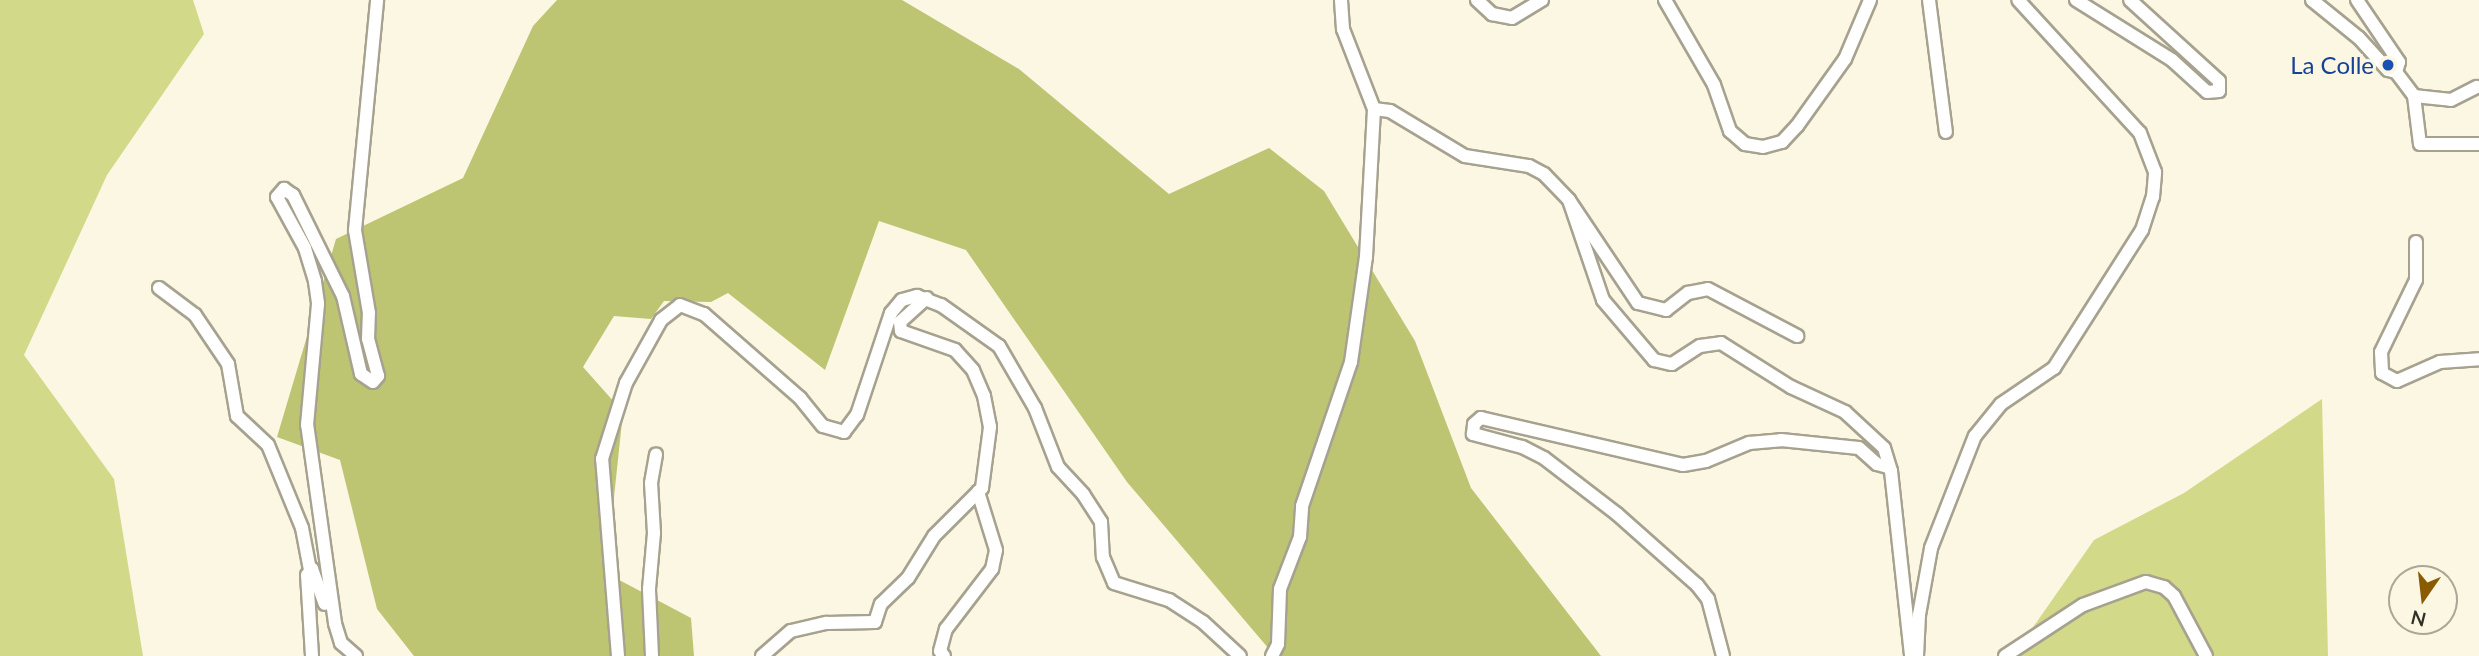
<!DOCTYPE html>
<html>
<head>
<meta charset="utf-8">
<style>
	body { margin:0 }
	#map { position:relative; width:2479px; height:656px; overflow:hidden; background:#fbf7e3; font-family:Lato,sans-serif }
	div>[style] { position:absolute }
	.green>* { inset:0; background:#d2d989 }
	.forest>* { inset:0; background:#bdc472 }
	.roads { filter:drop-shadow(2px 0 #a6a28f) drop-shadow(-2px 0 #a6a28f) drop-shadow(0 2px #a6a28f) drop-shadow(0 -2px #a6a28f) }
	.minor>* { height:12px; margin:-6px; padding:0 6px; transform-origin:6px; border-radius:6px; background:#fff }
	.dots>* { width:19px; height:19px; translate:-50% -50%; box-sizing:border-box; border:4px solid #fbf7e3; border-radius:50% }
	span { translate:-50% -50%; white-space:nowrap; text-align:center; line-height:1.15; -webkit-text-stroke:6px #fbf7e3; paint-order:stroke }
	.transit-label { font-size:24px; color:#164399 }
	.right { translate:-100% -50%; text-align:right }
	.north { position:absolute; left:2388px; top:565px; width:70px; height:70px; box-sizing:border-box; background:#fbf7e3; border:2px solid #aaa798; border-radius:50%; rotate:194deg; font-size:19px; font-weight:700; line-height:28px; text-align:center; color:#313028 }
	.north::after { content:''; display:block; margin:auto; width:24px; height:32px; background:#8b5b01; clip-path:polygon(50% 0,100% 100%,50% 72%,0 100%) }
</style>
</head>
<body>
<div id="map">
	<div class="green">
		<i style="clip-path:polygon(0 0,193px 0,204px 34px,107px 175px,24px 355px,114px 479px,143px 656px,0 656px)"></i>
		<i style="clip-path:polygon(2322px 399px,2328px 656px,2013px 656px,2094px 540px,2184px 493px)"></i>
	</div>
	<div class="forest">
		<i style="clip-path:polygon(557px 0,902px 0,1019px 69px,1169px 194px,1269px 148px,1324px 191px,1415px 341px,1471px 488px,1601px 656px,1275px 656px,1127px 482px,966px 250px,879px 221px,825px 370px,728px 293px,711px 302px,664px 301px,651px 319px,614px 316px,583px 367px,623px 412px,606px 573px,691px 618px,694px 656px,414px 656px,377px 609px,340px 460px,277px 437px,336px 239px,463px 178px,533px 26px)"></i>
	</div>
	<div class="roads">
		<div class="minor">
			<i style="left:1477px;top:0;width:21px;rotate:43deg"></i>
			<i style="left:1492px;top:14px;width:20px;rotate:11deg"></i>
			<i style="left:1512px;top:18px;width:35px;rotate:-31deg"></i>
			<i style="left:1665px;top:0;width:98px;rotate:60deg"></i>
			<i style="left:1714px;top:85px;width:49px;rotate:70.8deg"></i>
			<i style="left:1730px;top:131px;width:20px;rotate:41deg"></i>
			<i style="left:1745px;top:144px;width:18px;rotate:9deg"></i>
			<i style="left:1763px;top:147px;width:20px;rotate:-15deg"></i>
			<i style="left:1782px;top:142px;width:22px;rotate:-47deg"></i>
			<i style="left:1797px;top:126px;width:82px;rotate:-54.4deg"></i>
			<i style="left:1845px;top:59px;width:64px;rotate:-67deg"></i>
			<i style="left:1929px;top:0;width:133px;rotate:82.7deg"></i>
			<i style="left:2076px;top:0;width:113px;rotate:32deg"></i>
			<i style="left:2172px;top:60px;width:47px;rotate:42.4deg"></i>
			<i style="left:2207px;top:92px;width:12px;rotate:-5deg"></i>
			<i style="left:2219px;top:91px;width:10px;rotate:-90deg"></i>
			<i style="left:2219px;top:81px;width:120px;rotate:-137.7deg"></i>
			<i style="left:2312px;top:0;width:60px;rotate:39deg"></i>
			<i style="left:2359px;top:38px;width:43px;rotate:47.8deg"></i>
			<i style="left:2388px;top:70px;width:8px;rotate:14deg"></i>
			<i style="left:2357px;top:0;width:75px;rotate:55.9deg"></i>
			<i style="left:2399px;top:62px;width:10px;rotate:107deg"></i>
			<i style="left:2396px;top:72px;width:30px;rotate:53deg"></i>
			<i style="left:2414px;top:96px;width:48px;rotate:82.9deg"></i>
			<i style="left:2420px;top:144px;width:59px"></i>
			<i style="left:2414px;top:96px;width:37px;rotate:6deg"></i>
			<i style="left:2451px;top:100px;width:29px;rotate:-27deg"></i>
			<i style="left:1374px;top:109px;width:16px;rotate:7deg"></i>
			<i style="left:1390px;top:111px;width:87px;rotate:31deg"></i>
			<i style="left:1465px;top:156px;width:65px;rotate:8.9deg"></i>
			<i style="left:1529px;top:166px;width:17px;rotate:28deg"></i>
			<i style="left:1544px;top:174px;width:36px;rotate:46deg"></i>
			<i style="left:1569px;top:200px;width:124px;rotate:56.2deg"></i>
			<i style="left:1638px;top:303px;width:29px;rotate:14deg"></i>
			<i style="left:1666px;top:310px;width:28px;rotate:-38deg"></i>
			<i style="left:1688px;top:293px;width:20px;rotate:-11deg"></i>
			<i style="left:1708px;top:289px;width:101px;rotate:27.8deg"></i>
			<i style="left:1569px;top:200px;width:106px;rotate:71.2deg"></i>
			<i style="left:1603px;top:300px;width:79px;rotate:49.6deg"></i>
			<i style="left:1654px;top:360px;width:18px;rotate:13deg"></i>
			<i style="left:1672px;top:364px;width:33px;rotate:-33deg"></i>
			<i style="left:1700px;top:346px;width:21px;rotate:-8deg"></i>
			<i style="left:1721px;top:343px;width:83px;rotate:32.2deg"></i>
			<i style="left:1791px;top:387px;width:60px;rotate:24.8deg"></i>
			<i style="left:1845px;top:412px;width:53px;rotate:42.7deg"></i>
			<i style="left:1884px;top:448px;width:24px;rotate:73deg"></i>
			<i style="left:1891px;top:471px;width:186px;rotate:83.8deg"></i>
			<i style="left:2416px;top:242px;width:38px;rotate:90deg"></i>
			<i style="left:2416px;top:280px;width:80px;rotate:115.9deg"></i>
			<i style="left:2381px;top:352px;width:21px;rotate:87deg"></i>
			<i style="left:2382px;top:373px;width:17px;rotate:28deg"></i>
			<i style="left:2397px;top:381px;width:47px;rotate:-23.8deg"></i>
			<i style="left:2440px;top:362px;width:39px;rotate:-4deg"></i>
			<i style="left:159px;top:288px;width:45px;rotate:36.9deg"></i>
			<i style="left:195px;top:315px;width:59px;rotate:56deg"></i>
			<i style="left:228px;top:364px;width:53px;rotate:80.2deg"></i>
			<i style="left:237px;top:416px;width:42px;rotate:43.1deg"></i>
			<i style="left:268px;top:445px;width:90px;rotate:67.7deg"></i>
			<i style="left:302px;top:528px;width:43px;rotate:79.2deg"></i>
			<i style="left:312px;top:656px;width:81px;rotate:-93.5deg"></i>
			<i style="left:307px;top:575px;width:8px;rotate:-50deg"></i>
			<i style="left:312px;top:569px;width:37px;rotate:70deg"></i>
			<i style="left:356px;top:656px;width:20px;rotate:-139deg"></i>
			<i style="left:341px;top:643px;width:21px;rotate:-107deg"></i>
			<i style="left:335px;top:623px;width:200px;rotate:-98deg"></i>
			<i style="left:307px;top:425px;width:122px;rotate:-84.8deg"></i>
			<i style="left:318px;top:303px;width:22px;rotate:-98deg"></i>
			<i style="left:315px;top:281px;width:34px;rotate:-107deg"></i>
			<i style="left:305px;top:248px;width:58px;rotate:-118.8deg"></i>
			<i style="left:277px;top:197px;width:11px;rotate:-49deg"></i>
			<i style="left:284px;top:189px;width:11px;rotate:34deg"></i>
			<i style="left:293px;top:195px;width:113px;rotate:63.7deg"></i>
			<i style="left:343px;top:296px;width:80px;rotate:77deg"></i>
			<i style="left:361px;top:374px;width:14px;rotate:34deg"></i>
			<i style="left:373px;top:382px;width:8px;rotate:-50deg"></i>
			<i style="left:378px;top:376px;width:38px;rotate:-105deg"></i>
			<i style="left:368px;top:339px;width:26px;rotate:-88deg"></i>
			<i style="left:369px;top:313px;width:84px;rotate:-99.6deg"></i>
			<i style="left:355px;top:230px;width:231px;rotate:-84.5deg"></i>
			<i style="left:618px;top:656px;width:198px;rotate:-94.6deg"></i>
			<i style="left:602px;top:459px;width:80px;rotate:-72.5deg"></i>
			<i style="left:626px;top:383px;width:72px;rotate:-60.9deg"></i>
			<i style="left:661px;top:320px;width:24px;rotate:-38deg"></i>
			<i style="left:680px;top:305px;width:26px;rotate:21deg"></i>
			<i style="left:704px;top:314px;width:128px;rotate:41.2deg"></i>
			<i style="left:800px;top:398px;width:36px;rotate:51deg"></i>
			<i style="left:823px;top:426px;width:22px;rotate:16deg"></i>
			<i style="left:844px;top:432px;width:21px;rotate:-53deg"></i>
			<i style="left:857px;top:415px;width:108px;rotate:-71.6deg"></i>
			<i style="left:891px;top:313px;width:17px;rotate:-50deg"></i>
			<i style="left:902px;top:300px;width:16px;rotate:-15deg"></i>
			<i style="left:917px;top:296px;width:26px;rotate:21deg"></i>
			<i style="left:941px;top:305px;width:71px;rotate:35.3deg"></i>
			<i style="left:999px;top:346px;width:72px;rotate:59.9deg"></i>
			<i style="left:1035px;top:408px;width:63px;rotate:68.7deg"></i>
			<i style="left:1058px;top:467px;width:37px;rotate:47deg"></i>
			<i style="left:1083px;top:494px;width:33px;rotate:57deg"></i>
			<i style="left:1101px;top:522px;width:35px;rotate:87deg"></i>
			<i style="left:1103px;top:557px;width:28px;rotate:67deg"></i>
			<i style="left:1114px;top:583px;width:58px;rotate:17.2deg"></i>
			<i style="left:1169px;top:600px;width:40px;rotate:32.9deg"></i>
			<i style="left:1203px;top:622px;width:50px;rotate:42.6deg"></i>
			<i style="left:652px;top:656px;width:67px;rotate:-92.6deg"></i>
			<i style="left:649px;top:589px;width:56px;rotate:-84.9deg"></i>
			<i style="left:654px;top:533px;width:50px;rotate:-93.4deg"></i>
			<i style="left:651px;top:483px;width:29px;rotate:-80deg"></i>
			<i style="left:762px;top:656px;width:38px;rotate:-41deg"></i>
			<i style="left:791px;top:631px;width:37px;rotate:-13deg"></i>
			<i style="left:827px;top:623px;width:48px;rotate:-1.2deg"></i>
			<i style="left:875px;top:622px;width:19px;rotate:-72deg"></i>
			<i style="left:881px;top:604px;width:37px;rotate:-44deg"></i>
			<i style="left:908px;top:578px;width:49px;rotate:-58.2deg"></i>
			<i style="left:934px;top:536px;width:68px;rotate:-45deg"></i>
			<i style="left:982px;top:488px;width:62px;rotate:-82.5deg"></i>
			<i style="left:990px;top:427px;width:32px;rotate:-101deg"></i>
			<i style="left:984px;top:396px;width:28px;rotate:-113deg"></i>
			<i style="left:973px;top:370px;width:27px;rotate:-132deg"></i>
			<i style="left:955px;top:350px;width:57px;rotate:-160.6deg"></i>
			<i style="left:901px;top:331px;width:9px;rotate:-96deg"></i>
			<i style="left:900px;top:322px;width:36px;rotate:-42deg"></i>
			<i style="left:944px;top:656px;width:6px;rotate:-129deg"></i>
			<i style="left:940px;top:651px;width:23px;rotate:-75deg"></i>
			<i style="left:946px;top:629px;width:76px;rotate:-52.5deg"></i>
			<i style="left:992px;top:569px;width:19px;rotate:-78deg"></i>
			<i style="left:996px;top:550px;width:61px;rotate:-107.2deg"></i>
			<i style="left:1272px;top:656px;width:13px;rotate:-63deg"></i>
			<i style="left:1278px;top:644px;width:55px;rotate:-87.9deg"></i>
			<i style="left:1280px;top:589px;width:56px;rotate:-69deg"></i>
			<i style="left:1300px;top:537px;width:31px;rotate:-86deg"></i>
			<i style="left:1302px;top:506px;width:152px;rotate:-71.2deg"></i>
			<i style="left:1351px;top:362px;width:106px;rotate:-81.9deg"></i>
			<i style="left:1366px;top:257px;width:148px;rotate:-86.9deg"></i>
			<i style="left:1374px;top:109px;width:86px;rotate:-111.2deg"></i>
			<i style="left:1343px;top:29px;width:29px;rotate:-94deg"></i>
			<i style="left:1723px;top:656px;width:59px;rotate:-104.7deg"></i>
			<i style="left:1708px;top:599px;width:18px;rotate:-128deg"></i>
			<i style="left:1697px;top:585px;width:107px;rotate:-138.4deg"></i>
			<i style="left:1617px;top:514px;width:92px;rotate:-142.5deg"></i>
			<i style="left:1544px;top:458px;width:25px;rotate:-153deg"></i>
			<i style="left:1522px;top:447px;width:51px;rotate:-165.1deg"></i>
			<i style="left:1473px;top:434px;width:10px;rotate:-84deg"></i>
			<i style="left:1474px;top:424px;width:9px;rotate:-41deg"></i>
			<i style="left:1481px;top:418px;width:207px;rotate:13.1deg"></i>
			<i style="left:1683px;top:465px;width:23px;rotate:-10deg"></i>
			<i style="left:1706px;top:461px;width:47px;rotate:-22.7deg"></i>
			<i style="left:1749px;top:443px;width:32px;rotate:-5deg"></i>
			<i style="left:1781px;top:440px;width:78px;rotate:5.9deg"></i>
			<i style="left:1859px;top:448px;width:24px;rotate:42deg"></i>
			<i style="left:1877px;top:464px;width:11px;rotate:15deg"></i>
			<i style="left:1917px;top:656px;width:41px;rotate:-87.2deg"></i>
			<i style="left:1919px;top:615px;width:68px;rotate:-79.8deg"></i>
			<i style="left:1931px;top:548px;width:120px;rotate:-68.6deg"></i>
			<i style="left:1975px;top:436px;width:41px;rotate:-50.9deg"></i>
			<i style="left:2001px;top:404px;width:64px;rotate:-34.2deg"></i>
			<i style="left:2054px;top:368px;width:164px;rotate:-57.5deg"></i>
			<i style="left:2142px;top:230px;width:35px;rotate:-72deg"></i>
			<i style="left:2153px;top:197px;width:25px;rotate:-85deg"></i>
			<i style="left:2155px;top:172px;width:42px;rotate:-111deg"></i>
			<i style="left:2140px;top:133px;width:180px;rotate:-132.5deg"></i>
			<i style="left:2005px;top:656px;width:93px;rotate:-33.2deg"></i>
			<i style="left:2083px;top:605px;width:67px;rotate:-20.1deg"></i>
			<i style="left:2146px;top:582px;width:19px;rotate:16deg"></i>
			<i style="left:2164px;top:587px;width:13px;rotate:42deg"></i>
			<i style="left:2174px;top:596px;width:68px;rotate:61.9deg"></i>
		</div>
	</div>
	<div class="dots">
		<i style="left:2388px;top:65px;background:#1a4fb4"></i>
	</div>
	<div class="transit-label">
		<span class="right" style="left:2374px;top:65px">La Colle</span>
	</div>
	<div class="north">N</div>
</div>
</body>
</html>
